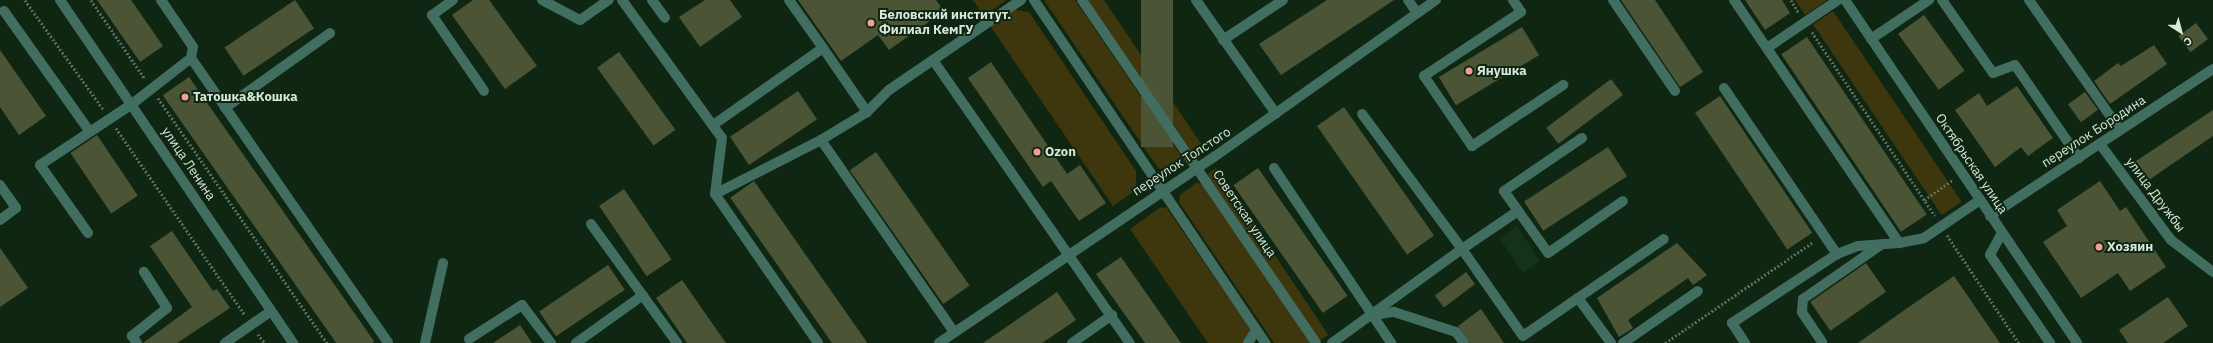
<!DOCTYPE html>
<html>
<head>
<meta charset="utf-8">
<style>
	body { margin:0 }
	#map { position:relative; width:2213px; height:343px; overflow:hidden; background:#0f2712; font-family:"IBM Plex Sans",sans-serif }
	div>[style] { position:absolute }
	.built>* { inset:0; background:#133218; transform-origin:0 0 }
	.green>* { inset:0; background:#3e360c; transform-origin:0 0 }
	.building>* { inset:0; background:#4b5536; transform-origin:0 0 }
	.path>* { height:2.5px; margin-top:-1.25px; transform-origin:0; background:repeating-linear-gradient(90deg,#576c59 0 2px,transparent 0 4px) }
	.minor>* { height:10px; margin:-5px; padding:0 5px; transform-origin:5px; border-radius:5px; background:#416e60 }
	.dots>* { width:11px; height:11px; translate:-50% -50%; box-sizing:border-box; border:2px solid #0f2712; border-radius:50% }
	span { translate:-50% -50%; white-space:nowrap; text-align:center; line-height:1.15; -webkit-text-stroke:4px #0f2712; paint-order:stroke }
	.poi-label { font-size:13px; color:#d9e8da; font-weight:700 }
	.left { translate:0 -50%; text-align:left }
	.street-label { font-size:13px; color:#d9e8da }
	.north { position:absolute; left:2161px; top:12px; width:40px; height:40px; -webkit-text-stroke:3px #0f2712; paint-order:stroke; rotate:144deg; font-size:11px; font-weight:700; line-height:16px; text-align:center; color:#d9e8da }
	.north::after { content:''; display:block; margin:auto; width:14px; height:18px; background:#d9e8da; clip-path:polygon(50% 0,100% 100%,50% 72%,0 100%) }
</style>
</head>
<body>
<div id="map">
	<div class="built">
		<i style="left:1517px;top:226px;width:42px;height:21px;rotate:57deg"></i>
	</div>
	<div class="green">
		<i style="clip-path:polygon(973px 0,1006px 0,984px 16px)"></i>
		<i style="clip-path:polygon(1044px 0,1075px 0,1186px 163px,1172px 174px,1158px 168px)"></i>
		<i style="clip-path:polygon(1088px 0,1104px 0,1206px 151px,1201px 154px,1190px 149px)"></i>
		<i style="clip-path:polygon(1795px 0,1826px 0,1826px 1px,1805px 15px)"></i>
		<i style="clip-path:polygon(1008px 9px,1029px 12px,1136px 171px,1136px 190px,1113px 206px,989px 24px)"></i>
		<i style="left:1833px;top:11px;width:230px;height:24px;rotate:56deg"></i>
		<i style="left:1216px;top:168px;width:201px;height:11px;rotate:56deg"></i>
		<i style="clip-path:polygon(1196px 183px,1203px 184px,1310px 343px,1274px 343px,1179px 202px,1180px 195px)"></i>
		<i style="clip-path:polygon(1166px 207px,1253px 333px,1244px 343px,1208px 343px,1130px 229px,1159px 208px)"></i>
	</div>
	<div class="building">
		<i style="clip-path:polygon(97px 0,131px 0,163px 46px,140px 62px)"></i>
		<i style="left:295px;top:0;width:34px;height:85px;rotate:56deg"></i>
		<i style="clip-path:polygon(473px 0,489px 0,537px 66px,505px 89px,452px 15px)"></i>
		<i style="clip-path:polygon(705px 0,730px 0,742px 17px,700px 47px,679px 17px)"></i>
		<i style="clip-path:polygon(798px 0,936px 0,944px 11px,889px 50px,878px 35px,841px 61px)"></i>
		<i style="left:1141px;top:0;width:32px;height:147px"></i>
		<i style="clip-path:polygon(1327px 0,1394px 0,1281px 75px,1259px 44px)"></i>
		<i style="clip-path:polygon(1621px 0,1655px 0,1703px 72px,1680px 87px)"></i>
		<i style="clip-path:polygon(1745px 0,1782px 0,1790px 13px,1765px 30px)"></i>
		<i style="left:1924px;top:15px;width:69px;height:32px;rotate:54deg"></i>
		<i style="left:2196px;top:23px;width:20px;height:22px;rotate:53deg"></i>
		<i style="left:1522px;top:27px;width:33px;height:97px;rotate:59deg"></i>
		<i style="left:1807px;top:37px;width:214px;height:31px;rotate:56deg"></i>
		<i style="clip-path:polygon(2154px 45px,2167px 64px,2110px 104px,2094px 81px,2118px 63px,2121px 66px)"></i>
		<i style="clip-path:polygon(0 50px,46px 116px,19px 135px,0 107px)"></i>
		<i style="left:619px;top:52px;width:96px;height:27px;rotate:54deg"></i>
		<i style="clip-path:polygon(991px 62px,1067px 174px,1080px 165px,1106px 203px,1079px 221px,1051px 181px,1043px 187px,968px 78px)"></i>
		<i style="left:189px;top:77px;width:323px;height:32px;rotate:55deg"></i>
		<i style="left:1611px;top:79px;width:20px;height:81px;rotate:53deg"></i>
		<i style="clip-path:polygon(2017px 86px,2053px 138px,2028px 156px,2021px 147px,1995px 167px,1955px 110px,1979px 93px,1987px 106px)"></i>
		<i style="left:798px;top:91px;width:34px;height:82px;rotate:56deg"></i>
		<i style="left:2085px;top:92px;width:22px;height:21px;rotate:54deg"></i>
		<i style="left:1720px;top:96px;width:165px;height:30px;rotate:56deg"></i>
		<i style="left:1344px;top:107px;width:157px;height:33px;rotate:55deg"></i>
		<i style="clip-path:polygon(2213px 110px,2213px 136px,2146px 182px,2133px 163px)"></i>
		<i style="left:97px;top:135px;width:73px;height:32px;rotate:56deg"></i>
		<i style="left:1608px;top:147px;width:35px;height:100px;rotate:57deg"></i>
		<i style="left:876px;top:152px;width:163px;height:32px;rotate:55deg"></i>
		<i style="left:1258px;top:168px;width:156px;height:30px;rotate:55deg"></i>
		<i style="left:754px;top:181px;width:197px;height:29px;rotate:55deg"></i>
		<i style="clip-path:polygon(2100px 181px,2120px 211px,2126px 207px,2166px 267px,2130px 291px,2118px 273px,2081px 298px,2043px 242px,2067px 226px,2057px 210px)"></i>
		<i style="left:624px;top:189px;width:85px;height:30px;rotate:56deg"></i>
		<i style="clip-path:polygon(172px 231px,213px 291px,217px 289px,230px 308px,177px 343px,143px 343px,192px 307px,150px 246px)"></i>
		<i style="clip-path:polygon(1677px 243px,1707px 275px,1693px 285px,1688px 278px,1628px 320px,1633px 328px,1619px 337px,1597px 298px)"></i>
		<i style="clip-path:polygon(0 248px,28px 288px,0 307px)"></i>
		<i style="clip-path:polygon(1121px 257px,1181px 343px,1145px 343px,1096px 274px)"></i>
		<i style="left:1866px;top:263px;width:35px;height:68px;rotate:55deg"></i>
		<i style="left:608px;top:265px;width:30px;height:83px;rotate:56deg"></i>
		<i style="left:1466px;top:272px;width:15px;height:39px;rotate:53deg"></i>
		<i style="clip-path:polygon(1954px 276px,2000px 343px,1858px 343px,1903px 311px)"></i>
		<i style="clip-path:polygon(682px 280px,726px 343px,687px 343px,656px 298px)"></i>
		<i style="clip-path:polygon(1057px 292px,1076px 320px,1042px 343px,983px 343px)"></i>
		<i style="clip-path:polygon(2168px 297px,2188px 326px,2163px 343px,2128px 343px,2119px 330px)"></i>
		<i style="clip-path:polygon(1481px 309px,1504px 343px,1470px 343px,1458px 326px)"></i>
		<i style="clip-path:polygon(520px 325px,532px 343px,493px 343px)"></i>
	</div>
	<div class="path">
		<i style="left:25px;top:0;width:134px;rotate:54.4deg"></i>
		<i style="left:91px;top:0;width:96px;rotate:55.6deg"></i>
		<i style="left:1791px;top:0;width:15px;rotate:58deg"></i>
		<i style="left:1812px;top:32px;width:221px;rotate:56.2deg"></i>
		<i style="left:158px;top:98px;width:298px;rotate:55.4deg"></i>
		<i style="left:116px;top:128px;width:227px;rotate:55.4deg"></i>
		<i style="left:1924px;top:200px;width:35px;rotate:-35deg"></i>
		<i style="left:1947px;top:235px;width:130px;rotate:56.3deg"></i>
		<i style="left:258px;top:334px;width:11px;rotate:52deg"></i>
		<i style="left:1665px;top:343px;width:179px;rotate:-34.3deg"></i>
	</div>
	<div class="minor">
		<i style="left:60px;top:0;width:415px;rotate:55.8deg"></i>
		<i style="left:453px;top:0;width:26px;rotate:144deg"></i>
		<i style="left:432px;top:15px;width:92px;rotate:55.6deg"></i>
		<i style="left:542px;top:0;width:43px;rotate:27.8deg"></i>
		<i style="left:580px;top:20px;width:35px;rotate:-35deg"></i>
		<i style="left:622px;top:0;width:170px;rotate:54.1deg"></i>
		<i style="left:722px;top:138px;width:56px;rotate:97.1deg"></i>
		<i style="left:715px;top:194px;width:181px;rotate:55.3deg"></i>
		<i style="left:652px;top:0;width:22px;rotate:54deg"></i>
		<i style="left:789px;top:0;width:59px;rotate:54.7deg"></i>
		<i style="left:1034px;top:0;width:414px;rotate:56deg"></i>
		<i style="left:1082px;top:0;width:415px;rotate:55.7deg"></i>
		<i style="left:1196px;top:0;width:139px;rotate:54.9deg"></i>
		<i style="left:1408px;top:0;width:16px;rotate:55deg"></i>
		<i style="left:1513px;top:0;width:14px;rotate:56deg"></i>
		<i style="left:1521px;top:12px;width:116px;rotate:146.6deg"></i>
		<i style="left:1424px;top:76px;width:85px;rotate:55.6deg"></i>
		<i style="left:1472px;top:146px;width:110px;rotate:-33.8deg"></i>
		<i style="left:1613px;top:0;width:110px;rotate:55.7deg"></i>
		<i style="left:1734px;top:0;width:294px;rotate:55.8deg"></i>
		<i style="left:1899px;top:243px;width:25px;rotate:-11deg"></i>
		<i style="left:1924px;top:238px;width:68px;rotate:-34.2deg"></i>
		<i style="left:1845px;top:0;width:414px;rotate:55.9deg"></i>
		<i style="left:1942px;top:0;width:89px;rotate:55.1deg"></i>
		<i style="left:1993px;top:73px;width:23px;rotate:-20deg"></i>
		<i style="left:2015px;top:65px;width:113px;rotate:55.5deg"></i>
		<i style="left:2029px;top:0;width:159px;rotate:55deg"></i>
		<i style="left:4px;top:11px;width:148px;rotate:54.6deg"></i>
		<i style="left:1871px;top:39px;width:70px;rotate:-33.9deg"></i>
		<i style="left:1223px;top:40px;width:72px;rotate:-33.7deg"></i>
		<i style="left:1767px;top:48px;width:86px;rotate:-34.1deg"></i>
		<i style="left:191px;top:58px;width:346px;rotate:55.3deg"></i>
		<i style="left:933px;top:60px;width:345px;rotate:55.2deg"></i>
		<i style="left:1724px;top:88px;width:201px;rotate:55.8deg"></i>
		<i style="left:225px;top:108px;width:129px;rotate:-35.5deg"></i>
		<i style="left:713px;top:125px;width:134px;rotate:-35deg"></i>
		<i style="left:823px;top:48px;width:78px;rotate:55.5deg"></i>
		<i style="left:1582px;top:138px;width:94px;rotate:145.8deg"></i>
		<i style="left:1504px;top:191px;width:76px;rotate:54.6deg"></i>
		<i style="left:1548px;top:253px;width:91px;rotate:-34.7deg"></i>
		<i style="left:821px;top:140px;width:234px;rotate:55.3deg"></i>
		<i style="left:2100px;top:144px;width:119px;rotate:53.5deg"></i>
		<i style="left:2171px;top:240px;width:53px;rotate:37.3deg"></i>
		<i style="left:1274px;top:168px;width:211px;rotate:56.2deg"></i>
		<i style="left:0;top:185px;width:28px;rotate:55deg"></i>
		<i style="left:16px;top:208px;width:20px;rotate:143deg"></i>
		<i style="left:715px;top:194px;width:119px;rotate:-27deg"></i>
		<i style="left:821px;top:140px;width:54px;rotate:-31.3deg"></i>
		<i style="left:867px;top:112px;width:31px;rotate:-45deg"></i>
		<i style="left:889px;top:90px;width:160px;rotate:-34.3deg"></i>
		<i style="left:1518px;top:211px;width:68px;rotate:145.8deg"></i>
		<i style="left:1462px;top:249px;width:106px;rotate:55deg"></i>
		<i style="left:1523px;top:336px;width:67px;rotate:-34.6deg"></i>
		<i style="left:1578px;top:298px;width:56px;rotate:53.7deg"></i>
		<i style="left:1990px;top:216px;width:267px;rotate:-33.4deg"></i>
		<i style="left:591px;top:224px;width:147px;rotate:54.1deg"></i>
		<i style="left:88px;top:233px;width:83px;rotate:-125.2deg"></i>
		<i style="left:40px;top:165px;width:110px;rotate:-33.5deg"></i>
		<i style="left:132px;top:104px;width:75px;rotate:-37.9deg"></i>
		<i style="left:191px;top:58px;width:11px;rotate:-80deg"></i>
		<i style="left:193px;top:47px;width:57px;rotate:-124.2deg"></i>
		<i style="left:2002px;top:233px;width:25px;rotate:119deg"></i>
		<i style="left:1990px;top:255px;width:107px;rotate:55.7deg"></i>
		<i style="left:1578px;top:298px;width:104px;rotate:-34.5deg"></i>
		<i style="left:1374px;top:315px;width:20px;rotate:-9deg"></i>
		<i style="left:1394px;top:312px;width:65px;rotate:17.9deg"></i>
		<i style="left:1456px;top:332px;width:14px;rotate:54deg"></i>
		<i style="left:469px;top:339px;width:63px;rotate:-32.7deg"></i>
		<i style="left:522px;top:305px;width:48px;rotate:52.7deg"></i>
		<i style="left:1822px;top:342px;width:36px;rotate:-124deg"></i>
		<i style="left:1802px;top:312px;width:13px;rotate:-86deg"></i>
		<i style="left:1803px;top:299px;width:96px;rotate:-34.8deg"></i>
		<i style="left:137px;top:343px;width:9px;rotate:-126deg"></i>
		<i style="left:132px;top:336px;width:45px;rotate:-38.7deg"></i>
		<i style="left:167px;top:308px;width:43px;rotate:-122.6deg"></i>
		<i style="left:225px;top:343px;width:56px;rotate:-34.8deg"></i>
		<i style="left:425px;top:343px;width:82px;rotate:-77.3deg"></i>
		<i style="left:576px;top:343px;width:82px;rotate:-35.6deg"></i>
		<i style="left:939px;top:343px;width:332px;rotate:-34.1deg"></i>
		<i style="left:1214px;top:157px;width:272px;rotate:-35.3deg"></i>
		<i style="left:1072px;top:343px;width:49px;rotate:-35deg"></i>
		<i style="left:1248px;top:343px;width:15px;rotate:-58deg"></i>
		<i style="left:1332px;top:343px;width:160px;rotate:-35.9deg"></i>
		<i style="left:1462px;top:249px;width:168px;rotate:-126.5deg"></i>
		<i style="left:1623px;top:343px;width:91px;rotate:-34.7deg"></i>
		<i style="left:1745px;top:343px;width:24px;rotate:-123deg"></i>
		<i style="left:1732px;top:323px;width:126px;rotate:-33.3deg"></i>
		<i style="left:1837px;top:254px;width:22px;rotate:-21deg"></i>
		<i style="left:1858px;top:246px;width:41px;rotate:-4.2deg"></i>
	</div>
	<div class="dots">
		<i style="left:871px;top:23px;background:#f59c94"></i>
		<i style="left:1469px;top:71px;background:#f59c94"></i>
		<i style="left:185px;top:97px;background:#f59c94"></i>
		<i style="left:1037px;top:152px;background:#f59c94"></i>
		<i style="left:2099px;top:247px;background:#f59c94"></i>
	</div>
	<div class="poi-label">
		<span class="left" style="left:879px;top:23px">Беловский институт.<br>Филиал КемГУ</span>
		<span class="left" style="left:1477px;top:71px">Янушка</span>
		<span class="left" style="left:193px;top:97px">Татошка&amp;Кошка</span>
		<span class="left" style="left:1045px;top:152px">Ozon</span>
		<span class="left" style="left:2107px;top:247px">Хозяин</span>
	</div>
	<div class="street-label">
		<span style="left:2094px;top:132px;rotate:-33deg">переулок Бородина</span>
		<span style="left:1182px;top:162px;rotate:-33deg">переулок Толстого</span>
		<span style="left:188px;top:164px;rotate:56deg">улица Ленина</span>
		<span style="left:1971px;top:164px;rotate:56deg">Октябрьская улица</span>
		<span style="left:2155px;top:195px;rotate:53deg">улица Дружбы</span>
		<span style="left:1244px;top:214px;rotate:56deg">Советская улица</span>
	</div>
	<div class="north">С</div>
</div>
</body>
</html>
